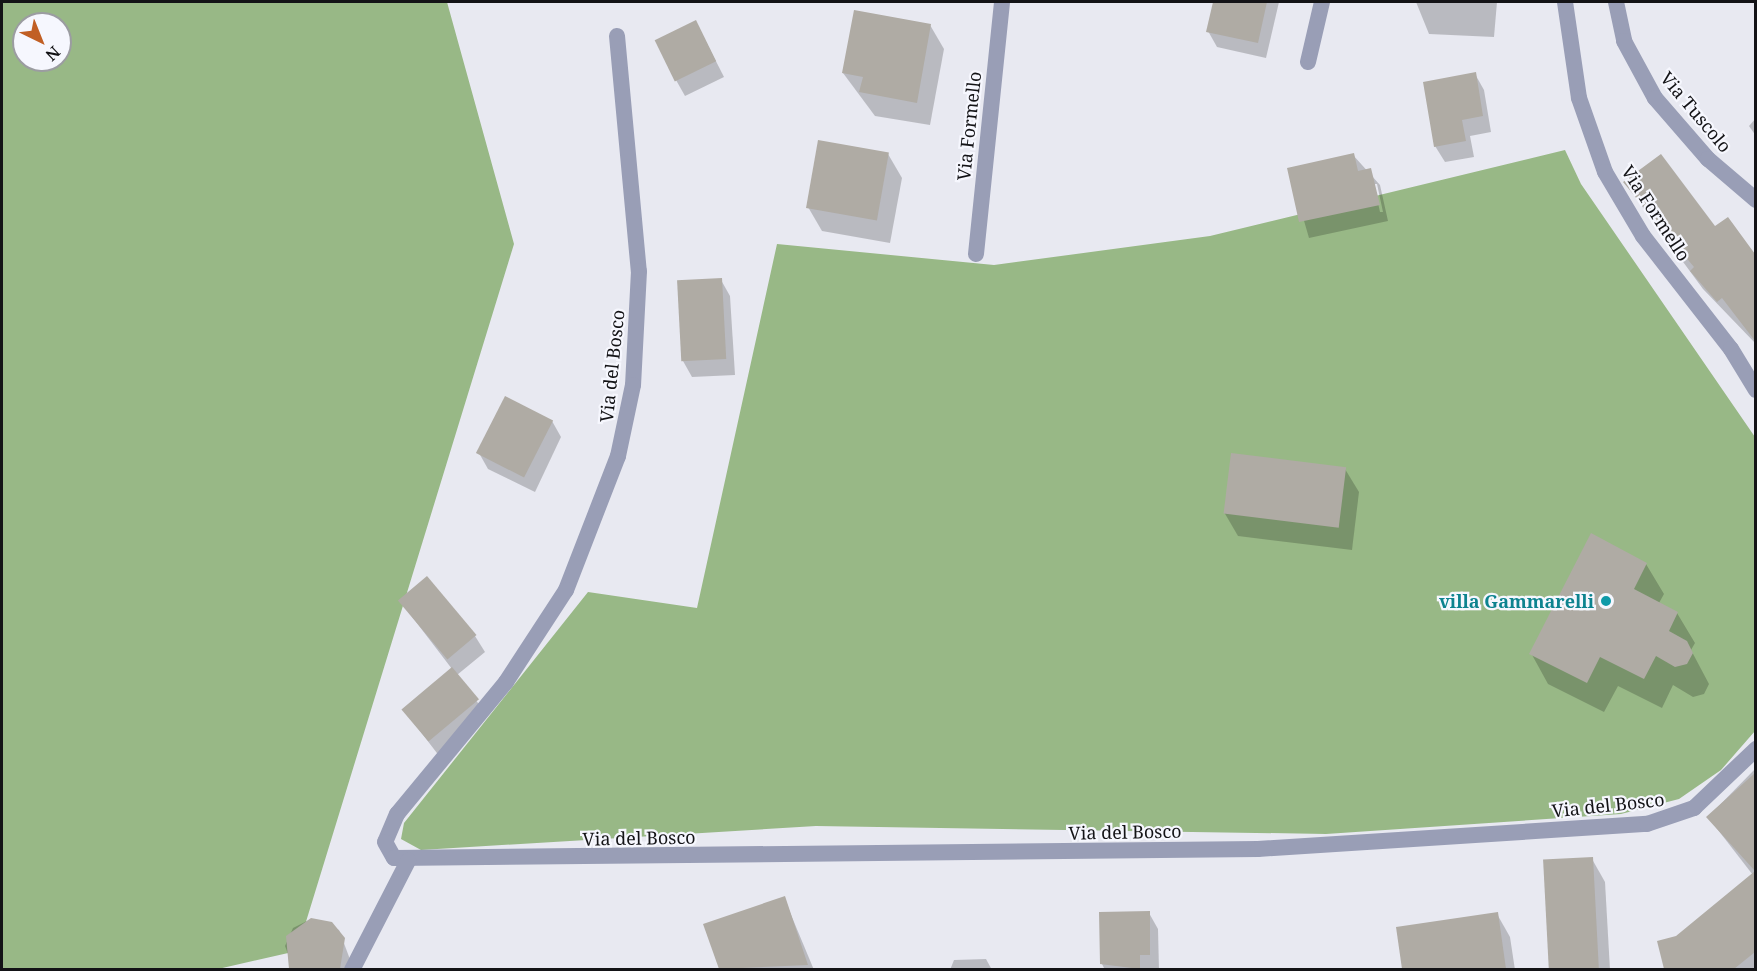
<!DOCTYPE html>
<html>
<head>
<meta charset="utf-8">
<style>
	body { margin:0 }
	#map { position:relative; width:1757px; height:971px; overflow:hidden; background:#e8e9f1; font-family:"Noto Serif",serif }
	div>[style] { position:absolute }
	.forest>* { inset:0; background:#98b886 }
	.shadow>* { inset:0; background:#0003 }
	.building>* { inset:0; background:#afaba4; transform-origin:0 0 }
	.minor>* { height:16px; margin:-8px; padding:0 8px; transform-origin:8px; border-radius:8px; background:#999eb6 }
	.tertiary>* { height:16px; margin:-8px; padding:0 8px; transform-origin:8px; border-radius:8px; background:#999eb6 }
	.dots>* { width:16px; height:16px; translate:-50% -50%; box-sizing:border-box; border:3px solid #f6f7fe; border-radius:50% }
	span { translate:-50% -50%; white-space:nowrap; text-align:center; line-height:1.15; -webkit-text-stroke:4.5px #f6f7fe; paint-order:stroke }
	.street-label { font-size:18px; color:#131316 }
	.culture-label { font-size:18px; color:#0d838f; font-weight:700 }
	.right { translate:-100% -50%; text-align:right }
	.frame { position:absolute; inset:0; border:3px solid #131316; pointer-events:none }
	.north { position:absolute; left:12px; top:12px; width:60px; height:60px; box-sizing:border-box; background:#f6f7fe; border:2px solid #9b9ca1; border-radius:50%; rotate:137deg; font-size:16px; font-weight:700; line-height:24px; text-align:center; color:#131316 }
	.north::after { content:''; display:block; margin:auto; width:21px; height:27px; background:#c15f24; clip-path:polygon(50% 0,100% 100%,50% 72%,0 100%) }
</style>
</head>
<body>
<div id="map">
	<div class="forest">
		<i style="clip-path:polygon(evenodd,2px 2px,447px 2px,514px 244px,297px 951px,218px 969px,2px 970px,2px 2px,24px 24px,60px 24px,60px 60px,24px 60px,24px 24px)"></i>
		<i style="clip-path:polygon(1565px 150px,1581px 184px,1755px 437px,1755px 731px,1721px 770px,1679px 799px,1621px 814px,1326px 834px,816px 826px,421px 850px,401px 839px,404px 823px,588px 592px,697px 608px,777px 244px,994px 265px,1210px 236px)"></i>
	</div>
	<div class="shadow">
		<i style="clip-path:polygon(1215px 2px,1279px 2px,1266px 58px,1217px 47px,1208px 31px)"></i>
		<i style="clip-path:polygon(1416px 2px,1497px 2px,1494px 37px,1429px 34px)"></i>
		<i style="clip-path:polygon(696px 22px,724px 77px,685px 96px,676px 80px)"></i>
		<i style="clip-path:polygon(930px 25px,944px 49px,930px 125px,875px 116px,843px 73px)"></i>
		<i style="clip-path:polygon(1475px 74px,1484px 90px,1491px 132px,1470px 136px,1474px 157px,1445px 162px,1435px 146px)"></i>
		<i style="clip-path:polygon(1756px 118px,1756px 136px,1749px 126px)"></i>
		<i style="clip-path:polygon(888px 154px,902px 178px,890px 243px,822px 231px,808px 207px)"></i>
		<i style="clip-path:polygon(evenodd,1353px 155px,1380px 185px,1388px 221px,1309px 238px,1289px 169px,1353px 155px,1374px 184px,1377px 184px,1383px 212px,1380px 212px,1374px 184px)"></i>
		<i style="clip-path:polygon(1625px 183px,1715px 229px,1727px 219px,1756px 256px,1756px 344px,1703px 289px)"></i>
		<i style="clip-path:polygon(721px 280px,730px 296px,735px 375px,692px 377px,683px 361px)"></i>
		<i style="clip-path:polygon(552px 421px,561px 437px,535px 492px,488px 469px,479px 453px)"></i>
		<i style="clip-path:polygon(1345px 469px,1359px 492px,1352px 550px,1238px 536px,1224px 512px)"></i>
		<i style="clip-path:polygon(1646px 564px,1664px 594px,1659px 603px,1677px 613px,1695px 643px,1691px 650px,1709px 684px,1704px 694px,1693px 697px,1673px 685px,1662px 708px,1618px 686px,1604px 712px,1548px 684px,1531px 653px)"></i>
		<i style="clip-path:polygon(400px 601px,475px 636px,485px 652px,457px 675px,487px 715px,443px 761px,404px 710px,452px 669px)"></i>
		<i style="clip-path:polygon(1756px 768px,1756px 879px,1708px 817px)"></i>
		<i style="clip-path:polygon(1592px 859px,1605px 882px,1610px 970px,1550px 970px,1544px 862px)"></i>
		<i style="clip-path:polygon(1747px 880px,1756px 890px,1756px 970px,1736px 970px,1707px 936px)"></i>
		<i style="clip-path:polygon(784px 898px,814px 970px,720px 970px,705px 925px)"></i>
		<i style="clip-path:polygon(1149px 913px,1158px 929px,1159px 970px,1105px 970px,1102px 964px)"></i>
		<i style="clip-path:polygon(1497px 914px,1510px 937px,1515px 970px,1403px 970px,1398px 928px)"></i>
		<i style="clip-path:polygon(311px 919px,339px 930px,354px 970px,294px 970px,285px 946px,293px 928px)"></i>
		<i style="clip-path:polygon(1659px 942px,1698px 950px,1703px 970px,1666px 970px)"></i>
		<i style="clip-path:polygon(986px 959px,992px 970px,950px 970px,954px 960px)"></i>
	</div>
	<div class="building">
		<i style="clip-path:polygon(1213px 2px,1267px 2px,1258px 43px,1206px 32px)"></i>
		<i style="clip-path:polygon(854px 10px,931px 24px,917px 103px,859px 92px,863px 77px,842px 73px)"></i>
		<i style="left:696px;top:20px;width:46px;height:46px;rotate:64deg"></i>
		<i style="clip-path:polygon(1476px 72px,1483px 116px,1462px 120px,1466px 141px,1434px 147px,1423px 82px)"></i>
		<i style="left:818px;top:140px;width:72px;height:69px;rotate:10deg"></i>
		<i style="clip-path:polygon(1354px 153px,1358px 171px,1371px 168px,1380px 205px,1299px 222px,1287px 168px)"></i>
		<i style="clip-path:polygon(1661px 154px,1715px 226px,1728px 217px,1755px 254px,1755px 341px,1722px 298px,1717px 302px,1690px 271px,1694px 267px,1623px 182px)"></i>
		<i style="left:722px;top:278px;width:81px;height:45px;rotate:87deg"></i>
		<i style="left:505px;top:396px;width:54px;height:64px;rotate:27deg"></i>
		<i style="left:1231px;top:453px;width:116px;height:61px;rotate:7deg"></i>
		<i style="clip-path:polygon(1591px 533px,1647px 563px,1634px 589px,1678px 612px,1669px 631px,1687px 641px,1693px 653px,1687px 664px,1675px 667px,1656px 656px,1644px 679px,1600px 657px,1587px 683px,1529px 654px)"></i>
		<i style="left:427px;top:576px;width:77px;height:38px;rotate:50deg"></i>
		<i style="left:452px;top:667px;width:42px;height:66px;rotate:50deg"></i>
		<i style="clip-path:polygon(1755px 773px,1755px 952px,1734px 969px,1664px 969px,1657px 941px,1676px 936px,1755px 871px,1706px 817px)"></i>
		<i style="left:1593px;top:857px;width:112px;height:50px;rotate:87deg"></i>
		<i style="clip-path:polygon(785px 896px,808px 965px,719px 969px,703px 924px)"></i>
		<i style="clip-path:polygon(1150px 911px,1150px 955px,1140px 955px,1140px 969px,1100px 964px,1099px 912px)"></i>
		<i style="clip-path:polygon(1498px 912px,1506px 969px,1402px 969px,1396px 927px)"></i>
		<i style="clip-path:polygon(311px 918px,332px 922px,345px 938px,340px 969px,289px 969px,286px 936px)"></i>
	</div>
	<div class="minor">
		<i style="left:1565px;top:2px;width:97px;rotate:81.7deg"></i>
		<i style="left:1579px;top:98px;width:78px;rotate:70.6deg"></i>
		<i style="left:1605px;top:172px;width:74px;rotate:59.3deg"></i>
		<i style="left:1643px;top:236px;width:143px;rotate:52.1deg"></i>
		<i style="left:1731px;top:349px;width:48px;rotate:58.6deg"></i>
		<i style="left:617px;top:36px;width:236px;rotate:84.7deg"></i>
		<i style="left:639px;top:271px;width:114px;rotate:93deg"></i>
		<i style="left:633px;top:385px;width:73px;rotate:101.9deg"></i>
		<i style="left:618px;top:456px;width:144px;rotate:111.2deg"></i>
		<i style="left:566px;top:590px;width:110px;rotate:123.1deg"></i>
		<i style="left:506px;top:682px;width:171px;rotate:129.5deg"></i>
		<i style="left:397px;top:814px;width:30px;rotate:113deg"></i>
		<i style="left:385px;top:842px;width:18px;rotate:61deg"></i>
		<i style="left:394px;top:858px;width:864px;rotate:-0.6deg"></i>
		<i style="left:1258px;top:849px;width:390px;rotate:-3.7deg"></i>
		<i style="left:1647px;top:824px;width:50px;rotate:-18.8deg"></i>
		<i style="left:1694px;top:808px;width:86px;rotate:-43.6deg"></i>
		<i style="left:1308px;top:62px;width:62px;rotate:-76.9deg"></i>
		<i style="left:976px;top:254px;width:253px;rotate:-84.1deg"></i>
		<i style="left:352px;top:970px;width:123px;rotate:-62.8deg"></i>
	</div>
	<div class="tertiary">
		<i style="left:1616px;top:2px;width:40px;rotate:78deg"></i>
		<i style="left:1624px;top:41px;width:65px;rotate:61.5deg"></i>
		<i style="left:1655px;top:98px;width:81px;rotate:49deg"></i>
		<i style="left:1708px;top:159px;width:63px;rotate:40.5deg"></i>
	</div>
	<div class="dots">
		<i style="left:1606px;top:601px;background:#0f9aa8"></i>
	</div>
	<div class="street-label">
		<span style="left:1696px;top:112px;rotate:50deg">Via Tuscolo</span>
		<span style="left:969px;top:126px;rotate:-84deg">Via Formello</span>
		<span style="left:1656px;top:213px;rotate:57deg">Via Formello</span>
		<span style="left:612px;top:366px;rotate:-84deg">Via del Bosco</span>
		<span style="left:1608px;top:805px;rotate:-6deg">Via del Bosco</span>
		<span style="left:1125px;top:832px;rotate:-1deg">Via del Bosco</span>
		<span style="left:639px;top:838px;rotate:-1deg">Via del Bosco</span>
	</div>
	<div class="culture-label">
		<span class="right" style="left:1594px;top:601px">villa Gammarelli</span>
	</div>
	<div class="frame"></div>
	<div class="north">N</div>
</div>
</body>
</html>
